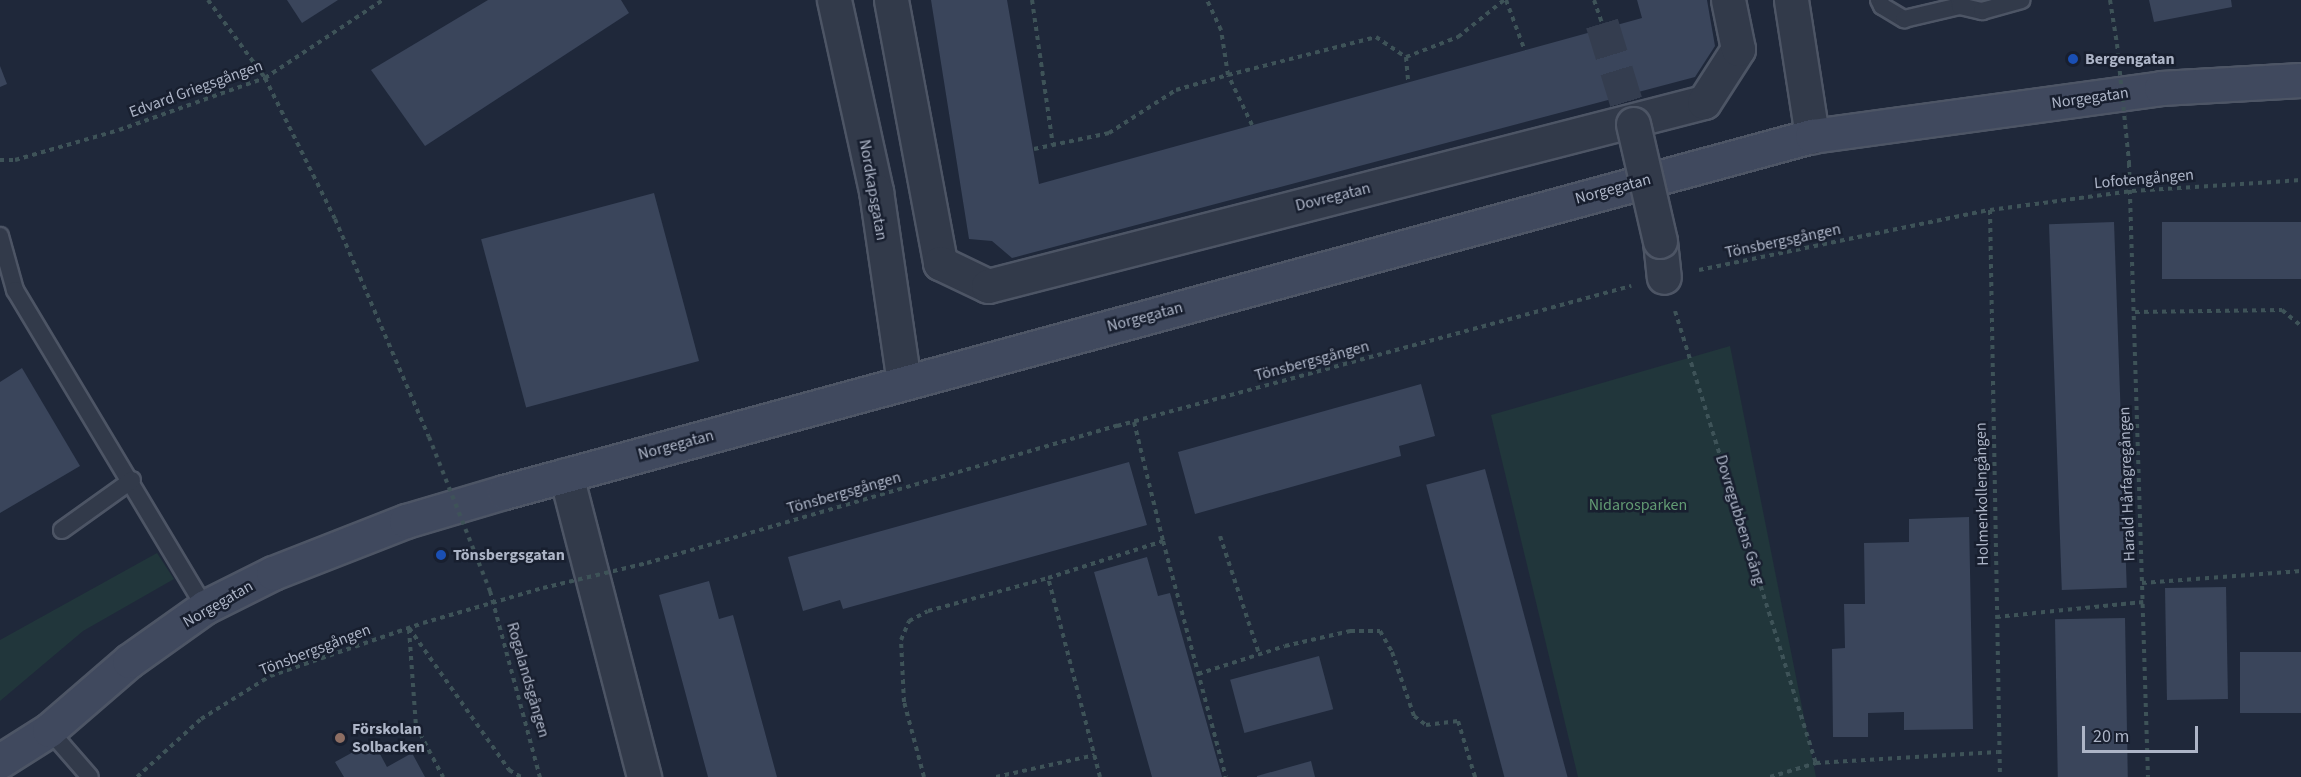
<!DOCTYPE html>
<html>
<head>
<meta charset="utf-8">
<style>
	body { margin:0 }
	#map { position:relative; width:2301px; height:777px; overflow:hidden; background:#1f283a; font-family:"Source Sans 3",sans-serif }
	div>[style] { position:absolute }
	.green>* { inset:0; background:#21363b }
	.building>* { inset:0; background:#3a455b; transform-origin:0 0 }
	.street-tunnel>* { height:33px; margin-top:-16.5px; transform-origin:0; background:repeating-linear-gradient(90deg,#343d4f 0 33px,transparent 0 49px) }
	.path>* { height:4px; margin-top:-2px; transform-origin:0; background:repeating-linear-gradient(90deg,#3e5358 0 4.5px,transparent 0 9px) }
	.roads { filter:drop-shadow(2px 0 #4d5565) drop-shadow(-2px 0 #4d5565) drop-shadow(0 2px #4d5565) drop-shadow(0 -2px #4d5565) }
	.lane>* { height:16px; margin:-8px; padding:0 8px; transform-origin:8px; border-radius:8px; background:#323a4a }
	.street>* { height:33px; margin:-16.5px; padding:0 16.5px; transform-origin:16.5px; border-radius:16.5px; background:#323a4a }
	.secondary>* { height:33px; margin:-16.5px; padding:0 16.5px; transform-origin:16.5px; border-radius:16.5px; background:#40495e }
	.path-bridge>* { height:4px; margin-top:-2px; transform-origin:0; background:repeating-linear-gradient(90deg,#3e5358 0 4.5px,transparent 0 9px) }
	.bridges { filter:drop-shadow(2px 0 #4d5565) drop-shadow(-2px 0 #4d5565) drop-shadow(0 2px #4d5565) drop-shadow(0 -2px #4d5565) }
	.street-bridge>* { height:33px; margin:-16.5px; padding:0 16.5px; transform-origin:16.5px; border-radius:16.5px; background:#323a4a }
	.dots>* { width:16px; height:16px; translate:-50% -50%; box-sizing:border-box; border:3px solid #181f2f; border-radius:50% }
	span { translate:-50% -50%; white-space:nowrap; text-align:center; line-height:1.15; -webkit-text-stroke:5px #181f2f; paint-order:stroke }
	.poi-label { font-size:16px; color:#adb5c7; font-weight:700 }
	.left { translate:0 -50%; text-align:left }
	.street-label { font-size:16px; color:#adb5c7 }
	.park-label { font-size:16px; color:#629a73 }
	.scale { position:absolute; left:2082px; top:726px; width:116px; height:27px; box-sizing:border-box; border:3px solid #adb5c7; border-top:0; padding-left:8px; font-size:18px; line-height:21px; white-space:nowrap; color:#adb5c7; -webkit-text-stroke:4px #181f2f; paint-order:stroke }
</style>
</head>
<body>
<div id="map">
	<div class="green">
		<i style="clip-path:polygon(1730px 346px,1816px 777px,1578px 777px,1491px 415px)"></i>
		<i style="clip-path:polygon(157px 553px,174px 579px,83px 631px,0 701px,0 640px)"></i>
	</div>
	<div class="building">
		<i style="clip-path:polygon(287px 0,338px 0,302px 23px)"></i>
		<i style="clip-path:polygon(488px 0,621px 0,629px 13px,425px 146px,371px 70px)"></i>
		<i style="clip-path:polygon(931px 0,1007px 0,1039px 184px,1642px 18px,1637px 0,1707px 0,1715px 46px,1695px 77px,1012px 258px,992px 241px,969px 239px)"></i>
		<i style="clip-path:polygon(2149px 0,2231px 0,2232px 7px,2154px 22px)"></i>
		<i style="clip-path:polygon(0 66px,7px 84px,0 87px)"></i>
		<i style="left:654px;top:193px;width:174px;height:179px;rotate:75deg"></i>
		<i style="left:2114px;top:222px;width:366px;height:65px;rotate:88deg"></i>
		<i style="left:2301px;top:222px;width:57px;height:139px;rotate:90deg"></i>
		<i style="clip-path:polygon(22px 368px,80px 466px,0 513px,0 382px)"></i>
		<i style="clip-path:polygon(1421px 384px,1435px 436px,1399px 446px,1401px 456px,1195px 514px,1178px 452px)"></i>
		<i style="clip-path:polygon(1129px 462px,1147px 525px,843px 609px,840px 600px,803px 611px,788px 557px)"></i>
		<i style="left:1485px;top:469px;width:319px;height:61px;rotate:75deg"></i>
		<i style="clip-path:polygon(1969px 517px,1973px 729px,1904px 730px,1904px 712px,1868px 713px,1868px 737px,1833px 737px,1832px 649px,1845px 648px,1844px 604px,1865px 604px,1864px 543px,1909px 542px,1909px 519px)"></i>
		<i style="clip-path:polygon(1147px 557px,1158px 596px,1170px 593px,1222px 777px,1152px 777px,1094px 572px)"></i>
		<i style="clip-path:polygon(709px 581px,719px 619px,733px 615px,777px 777px,708px 777px,659px 595px)"></i>
		<i style="left:2226px;top:587px;width:112px;height:61px;rotate:89deg"></i>
		<i style="left:2125px;top:618px;width:159px;height:70px;rotate:89deg"></i>
		<i style="left:2301px;top:652px;width:61px;height:61px;rotate:90deg"></i>
		<i style="left:1319px;top:656px;width:55px;height:92px;rotate:75deg"></i>
		<i style="clip-path:polygon(373px 741px,387px 767px,412px 753px,425px 777px,344px 777px,335px 762px)"></i>
		<i style="clip-path:polygon(1311px 761px,1315px 777px,1257px 777px,1257px 776px)"></i>
	</div>
	<div class="street-tunnel">
		<i style="left:1602px;top:23px;width:106px;rotate:72.9deg"></i>
	</div>
	<div class="path">
		<i style="left:208px;top:0;width:97px;rotate:53.8deg"></i>
		<i style="left:265px;top:78px;width:157px;rotate:63.6deg"></i>
		<i style="left:335px;top:219px;width:237px;rotate:66.7deg"></i>
		<i style="left:1032px;top:0;width:147px;rotate:81.8deg"></i>
		<i style="left:1506px;top:0;width:54px;rotate:69.6deg"></i>
		<i style="left:1594px;top:0;width:24px;rotate:71deg"></i>
		<i style="left:2110px;top:0;width:45px;rotate:81deg"></i>
		<i style="left:1406px;top:57px;width:25px;rotate:85deg"></i>
		<i style="left:1252px;top:125px;width:55px;rotate:-115.6deg"></i>
		<i style="left:1228px;top:75px;width:153px;rotate:-14.4deg"></i>
		<i style="left:1376px;top:37px;width:36px;rotate:34deg"></i>
		<i style="left:1406px;top:57px;width:56px;rotate:-21deg"></i>
		<i style="left:1458px;top:37px;width:59px;rotate:-38.8deg"></i>
		<i style="left:1034px;top:149px;width:77px;rotate:-12deg"></i>
		<i style="left:1109px;top:133px;width:80px;rotate:-32.7deg"></i>
		<i style="left:1176px;top:90px;width:54px;rotate:-16.1deg"></i>
		<i style="left:1228px;top:75px;width:46px;rotate:-98.8deg"></i>
		<i style="left:1221px;top:30px;width:33px;rotate:-115deg"></i>
		<i style="left:0;top:160px;width:15px"></i>
		<i style="left:15px;top:160px;width:108px;rotate:-16.1deg"></i>
		<i style="left:119px;top:130px;width:155px;rotate:-19.6deg"></i>
		<i style="left:265px;top:78px;width:141px;rotate:-33.5deg"></i>
		<i style="left:2129px;top:163px;width:614px;rotate:88.23deg"></i>
		<i style="left:1990px;top:210px;width:567px;rotate:88.99deg"></i>
		<i style="left:1699px;top:270px;width:297px;rotate:-11.7deg"></i>
		<i style="left:1990px;top:210px;width:143px;rotate:-7.6deg"></i>
		<i style="left:2132px;top:191px;width:169px;rotate:-3.7deg"></i>
		<i style="left:1675px;top:311px;width:473px;rotate:72.7deg"></i>
		<i style="left:2135px;top:312px;width:147px;rotate:-0.8deg"></i>
		<i style="left:2282px;top:310px;width:25px;rotate:40deg"></i>
		<i style="left:1134px;top:422px;width:122px;rotate:76.3deg"></i>
		<i style="left:1220px;top:536px;width:124px;rotate:71.7deg"></i>
		<i style="left:647px;top:563px;width:490px;rotate:-16.3deg"></i>
		<i style="left:1117px;top:426px;width:533px;rotate:-15.24deg"></i>
		<i style="left:2142px;top:583px;width:159px;rotate:-4.3deg"></i>
		<i style="left:490px;top:591px;width:193px;rotate:75deg"></i>
		<i style="left:1996px;top:617px;width:148px;rotate:-5.8deg"></i>
		<i style="left:409px;top:628px;width:174px;rotate:54.8deg"></i>
		<i style="left:509px;top:770px;width:14px;rotate:30deg"></i>
		<i style="left:409px;top:629px;width:97px;rotate:85.9deg"></i>
		<i style="left:416px;top:726px;width:58px;rotate:62.1deg"></i>
		<i style="left:1198px;top:674px;width:91px;rotate:-17.8deg"></i>
		<i style="left:1285px;top:646px;width:67px;rotate:-13deg"></i>
		<i style="left:1350px;top:631px;width:30px"></i>
		<i style="left:1380px;top:631px;width:24px;rotate:60deg"></i>
		<i style="left:1392px;top:652px;width:68px;rotate:71deg"></i>
		<i style="left:1414px;top:716px;width:15px;rotate:37deg"></i>
		<i style="left:1426px;top:725px;width:32px;rotate:-7deg"></i>
		<i style="left:1458px;top:721px;width:59px;rotate:73.1deg"></i>
		<i style="left:137px;top:777px;width:86px;rotate:-42.2deg"></i>
		<i style="left:201px;top:719px;width:81px;rotate:-31.9deg"></i>
		<i style="left:270px;top:676px;width:162px;rotate:-19.1deg"></i>
		<i style="left:423px;top:623px;width:125px;rotate:-16.3deg"></i>
		<i style="left:924px;top:777px;width:78px;rotate:-104.9deg"></i>
		<i style="left:904px;top:702px;width:62px;rotate:-92.8deg"></i>
		<i style="left:901px;top:640px;width:21px;rotate:-67deg"></i>
		<i style="left:909px;top:621px;width:21px;rotate:-28deg"></i>
		<i style="left:928px;top:611px;width:124px;rotate:-15.4deg"></i>
		<i style="left:996px;top:777px;width:101px;rotate:-12.5deg"></i>
		<i style="left:1100px;top:777px;width:206px;rotate:-104.6deg"></i>
		<i style="left:1048px;top:578px;width:121px;rotate:-17.8deg"></i>
		<i style="left:1163px;top:541px;width:244px;rotate:75.1deg"></i>
		<i style="left:1770px;top:777px;width:48px;rotate:-16.9deg"></i>
		<i style="left:1816px;top:763px;width:182px;rotate:-3.5deg"></i>
	</div>
	<div class="roads">
		<div class="lane">
			<i style="left:1879px;top:0;width:7px;rotate:63deg"></i>
			<i style="left:1882px;top:6px;width:26px;rotate:31deg"></i>
			<i style="left:1904px;top:19px;width:57px;rotate:-13.1deg"></i>
			<i style="left:1959px;top:0;width:6px;rotate:81deg"></i>
			<i style="left:1960px;top:6px;width:23px;rotate:13deg"></i>
			<i style="left:1982px;top:11px;width:41px;rotate:-15.4deg"></i>
			<i style="left:0;top:236px;width:56px;rotate:74.5deg"></i>
			<i style="left:15px;top:290px;width:370px;rotate:59.1deg"></i>
			<i style="left:62px;top:530px;width:86px;rotate:-35.5deg"></i>
			<i style="left:49px;top:730px;width:62px;rotate:48.9deg"></i>
		</div>
		<div class="street">
			<i style="left:834px;top:0;width:196px;rotate:77.6deg"></i>
			<i style="left:876px;top:191px;width:193px;rotate:81.7deg"></i>
			<i style="left:891px;top:0;width:268px;rotate:79.4deg"></i>
			<i style="left:940px;top:263px;width:53px;rotate:25.6deg"></i>
			<i style="left:988px;top:286px;width:739px;rotate:-14.41deg"></i>
			<i style="left:1704px;top:102px;width:63px;rotate:-57.3deg"></i>
			<i style="left:1738px;top:49px;width:50px;rotate:-101.5deg"></i>
			<i style="left:1791px;top:0;width:138px;rotate:81.2deg"></i>
			<i style="left:1660px;top:241px;width:36px;rotate:84deg"></i>
			<i style="left:566px;top:475px;width:312px;rotate:75.5deg"></i>
		</div>
		<div class="secondary">
			<i style="left:0;top:761px;width:58px;rotate:-32.3deg"></i>
			<i style="left:49px;top:730px;width:106px;rotate:-40.8deg"></i>
			<i style="left:129px;top:661px;width:93px;rotate:-35.4deg"></i>
			<i style="left:205px;top:607px;width:76px;rotate:-26.6deg"></i>
			<i style="left:273px;top:573px;width:143px;rotate:-21.4deg"></i>
			<i style="left:406px;top:521px;width:102px;rotate:-16.5deg"></i>
			<i style="left:504px;top:492px;width:1356px;rotate:-15.23deg"></i>
			<i style="left:1812px;top:136px;width:352px;rotate:-7.8deg"></i>
			<i style="left:2161px;top:88px;width:140px;rotate:-3.3deg"></i>
		</div>
	</div>
	<div class="path-bridge">
		<i style="left:2117px;top:44px;width:120px;rotate:84.2deg"></i>
		<i style="left:429px;top:437px;width:166px;rotate:68.4deg"></i>
		<i style="left:543px;top:588px;width:107px;rotate:-13.5deg"></i>
	</div>
	<div class="bridges">
		<div class="street-bridge">
			<i style="left:1633px;top:124px;width:120px;rotate:77deg"></i>
		</div>
	</div>
	<div class="dots">
		<i style="left:2073px;top:59px;background:#1a4fb4"></i>
		<i style="left:441px;top:555px;background:#1a4fb4"></i>
		<i style="left:340px;top:738px;background:#8d6e63"></i>
	</div>
	<div class="poi-label">
		<span class="left" style="left:2085px;top:59px">Bergengatan</span>
		<span class="left" style="left:453px;top:555px">Tönsbergsgatan</span>
		<span class="left" style="left:352px;top:738px">Förskolan<br>Solbacken</span>
	</div>
	<div class="street-label">
		<span style="left:196px;top:89px;rotate:-20deg">Edvard Griegsgången</span>
		<span style="left:2090px;top:98px;rotate:-8deg">Norgegatan</span>
		<span style="left:2144px;top:179px;rotate:-5deg">Lofotengången</span>
		<span style="left:1613px;top:189px;rotate:-15deg">Norgegatan</span>
		<span style="left:873px;top:190px;rotate:80deg">Nordkapsgatan</span>
		<span style="left:1333px;top:197px;rotate:-14deg">Dovregatan</span>
		<span style="left:1783px;top:241px;rotate:-12deg">Tönsbergsgången</span>
		<span style="left:1145px;top:317px;rotate:-15deg">Norgegatan</span>
		<span style="left:1312px;top:361px;rotate:-15deg">Tönsbergsgången</span>
		<span style="left:676px;top:445px;rotate:-15deg">Norgegatan</span>
		<span style="left:2127px;top:484px;rotate:-92deg">Harald Hårfagregången</span>
		<span style="left:844px;top:493px;rotate:-16deg">Tönsbergsgången</span>
		<span style="left:1982px;top:494px;rotate:-91deg">Holmenkollengången</span>
		<span style="left:1740px;top:520px;rotate:73deg">Dovregubbens Gång</span>
		<span style="left:218px;top:604px;rotate:-30deg">Norgegatan</span>
		<span style="left:315px;top:650px;rotate:-21deg">Tönsbergsgången</span>
		<span style="left:528px;top:680px;rotate:74deg">Rogalandsgången</span>
	</div>
	<div class="park-label">
		<span style="left:1638px;top:505px">Nidarosparken</span>
	</div>
	<div class="scale">20 m</div>
</div>
</body>
</html>
